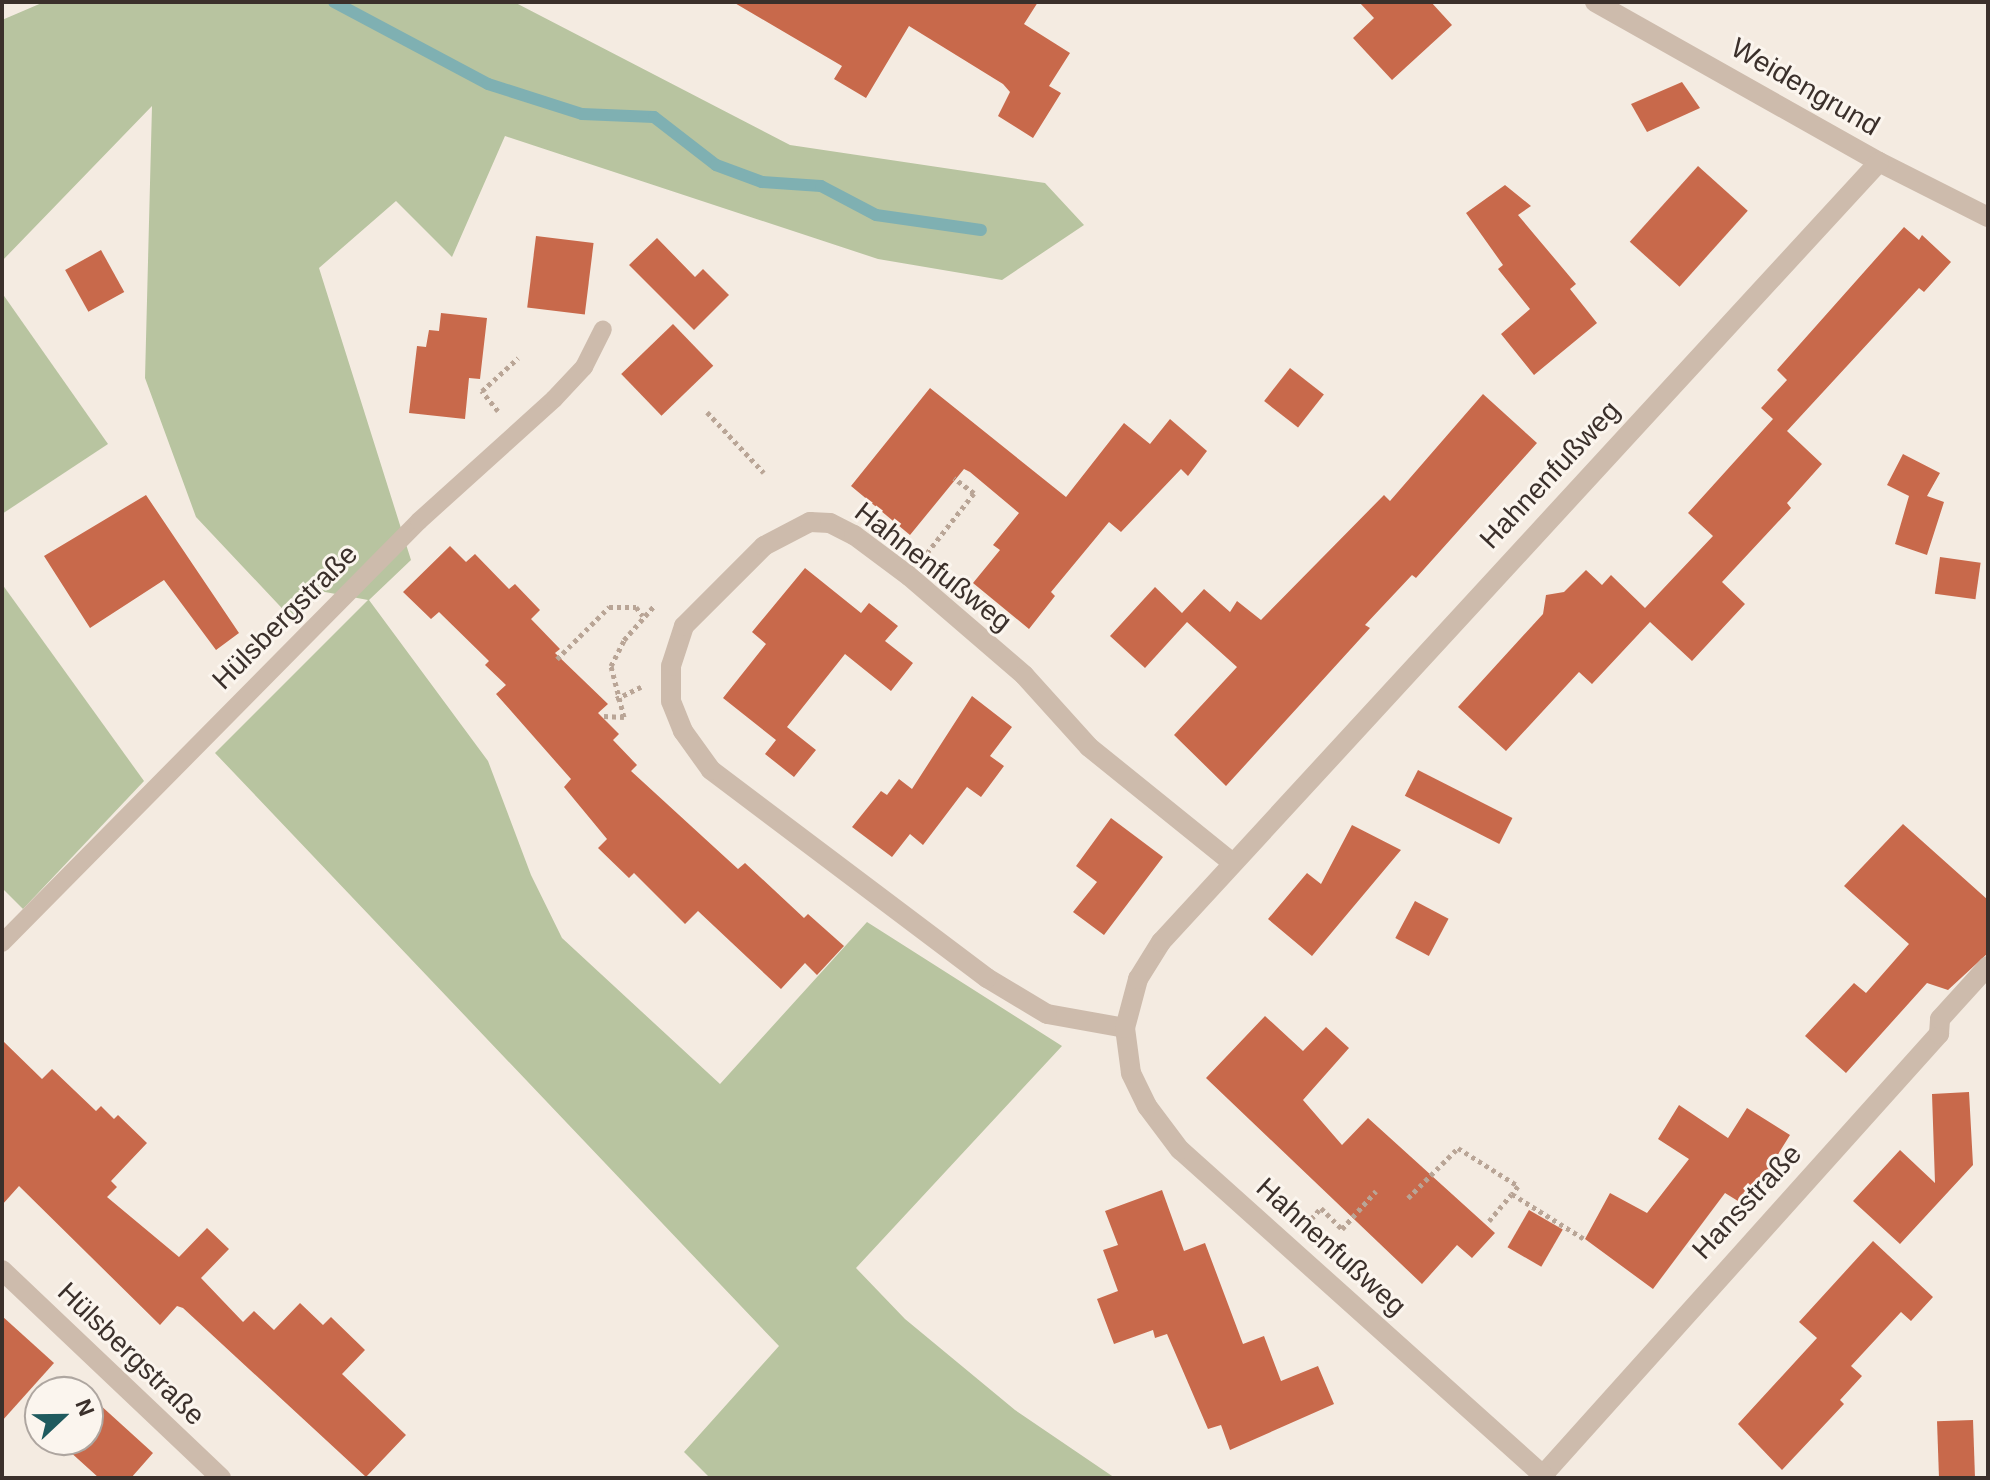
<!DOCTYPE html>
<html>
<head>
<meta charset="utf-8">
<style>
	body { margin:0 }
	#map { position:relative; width:1990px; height:1480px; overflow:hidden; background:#f4ebe1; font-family:Arial,sans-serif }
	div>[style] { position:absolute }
	.green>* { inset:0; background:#b8c4a0 }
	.stream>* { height:12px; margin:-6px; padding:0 6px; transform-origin:6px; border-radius:6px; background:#7fb0b2 }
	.building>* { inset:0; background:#c8694b; transform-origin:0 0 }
	.path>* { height:5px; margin-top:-2.5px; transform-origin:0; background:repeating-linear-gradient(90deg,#b9a596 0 4px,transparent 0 8px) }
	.lane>* { height:18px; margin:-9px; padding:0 9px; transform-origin:9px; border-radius:9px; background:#cdbbac }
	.street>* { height:20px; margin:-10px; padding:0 10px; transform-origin:10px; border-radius:10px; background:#cdbbac }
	span { translate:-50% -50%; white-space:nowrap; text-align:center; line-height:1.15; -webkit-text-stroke:6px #fbf5ee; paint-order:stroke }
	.street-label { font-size:28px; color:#3b302b }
	.frame { position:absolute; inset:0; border:4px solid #3b302b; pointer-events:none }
	.north { position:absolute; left:24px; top:1376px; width:80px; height:80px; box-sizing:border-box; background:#fbf5ee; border:2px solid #aea6a0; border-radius:50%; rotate:68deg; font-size:22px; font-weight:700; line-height:32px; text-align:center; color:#3b302b }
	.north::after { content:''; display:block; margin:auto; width:28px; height:36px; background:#1f5a5e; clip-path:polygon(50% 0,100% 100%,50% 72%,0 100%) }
</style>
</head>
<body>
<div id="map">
	<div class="green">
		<i style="clip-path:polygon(44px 2px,514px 2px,790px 145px,1045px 183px,1084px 225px,1002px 280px,878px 259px,505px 136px,452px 257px,396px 201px,319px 268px,411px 560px,369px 600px,488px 761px,531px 875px,562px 938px,720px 1084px,867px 922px,1062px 1046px,856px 1268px,905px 1319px,1015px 1410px,1115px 1478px,710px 1478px,684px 1452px,779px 1346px,215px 753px,368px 600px,325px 592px,293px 620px,196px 517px,145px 378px,152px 106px,2px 261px,2px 20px)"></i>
		<i style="clip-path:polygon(2px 293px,108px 444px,2px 514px)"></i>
		<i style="clip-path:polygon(2px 584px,144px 781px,23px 909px,2px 888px)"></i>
	</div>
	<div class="stream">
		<i style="left:334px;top:2px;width:174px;rotate:28deg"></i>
		<i style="left:488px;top:84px;width:99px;rotate:17.7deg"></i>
		<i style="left:582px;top:114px;width:72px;rotate:2.4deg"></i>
		<i style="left:654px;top:117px;width:78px;rotate:37.7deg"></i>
		<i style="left:716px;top:165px;width:49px;rotate:20.3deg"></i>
		<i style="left:762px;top:182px;width:59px;rotate:3.9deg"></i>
		<i style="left:821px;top:186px;width:62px;rotate:27.8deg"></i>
		<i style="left:876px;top:215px;width:106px;rotate:8.1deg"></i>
	</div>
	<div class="building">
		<i style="clip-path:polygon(733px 2px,1038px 2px,1024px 24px,1070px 53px,1049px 86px,1061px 93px,1033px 138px,998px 116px,1010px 92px,1003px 84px,909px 26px,866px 98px,834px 79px,842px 66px)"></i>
		<i style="clip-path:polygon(1359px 2px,1431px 2px,1452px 25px,1392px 80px,1353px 38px,1374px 18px)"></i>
		<i style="clip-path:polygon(1682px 82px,1700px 108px,1647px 132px,1631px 104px)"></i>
		<i style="left:1698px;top:166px;width:67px;height:102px;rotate:42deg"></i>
		<i style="clip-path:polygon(1505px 185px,1531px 206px,1518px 215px,1576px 284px,1570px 289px,1597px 323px,1534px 375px,1501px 334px,1530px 309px,1498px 269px,1503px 265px,1466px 213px)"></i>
		<i style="clip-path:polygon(1904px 227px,1919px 240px,1922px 235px,1951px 262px,1924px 292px,1919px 288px,1787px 431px,1822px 464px,1787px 503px,1791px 508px,1722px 582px,1745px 604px,1692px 661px,1650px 622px,1592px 684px,1579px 672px,1506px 751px,1458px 707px,1543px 614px,1546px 595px,1564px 592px,1586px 570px,1602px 585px,1611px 575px,1645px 608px,1713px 536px,1688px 513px,1773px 419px,1761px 408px,1787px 380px,1777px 370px)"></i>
		<i style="left:536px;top:236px;width:58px;height:72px;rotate:7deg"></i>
		<i style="clip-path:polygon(657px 238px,695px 277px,703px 269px,729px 295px,694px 330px,629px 265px)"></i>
		<i style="left:101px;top:250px;width:48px;height:41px;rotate:61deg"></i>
		<i style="clip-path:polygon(441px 313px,487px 318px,480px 379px,469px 378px,465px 419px,409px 413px,417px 346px,426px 347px,429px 330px,439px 331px)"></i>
		<i style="left:673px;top:324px;width:58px;height:72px;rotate:46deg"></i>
		<i style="left:1290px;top:368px;width:43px;height:42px;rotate:38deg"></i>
		<i style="clip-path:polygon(930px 388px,1066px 497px,1124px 423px,1150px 444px,1170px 419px,1207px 451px,1188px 476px,1181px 469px,1121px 532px,1109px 522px,1051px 592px,1055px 596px,1029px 629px,973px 583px,1000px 550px,993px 545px,1019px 513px,970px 472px,964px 469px,910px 535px,851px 486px)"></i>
		<i style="clip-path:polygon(1483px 394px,1537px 443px,1416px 578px,1412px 575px,1365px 625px,1370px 628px,1226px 786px,1174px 735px,1237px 667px,1187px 622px,1145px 668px,1110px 636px,1155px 587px,1182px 613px,1204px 589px,1230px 612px,1237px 601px,1261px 620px,1384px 495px,1390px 501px)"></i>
		<i style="clip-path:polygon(1903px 454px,1940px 473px,1927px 496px,1944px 502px,1927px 555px,1895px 544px,1909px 496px,1887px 485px)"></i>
		<i style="clip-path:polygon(146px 495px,239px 633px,216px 650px,164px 580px,90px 628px,44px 556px)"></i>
		<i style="clip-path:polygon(450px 546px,466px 562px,475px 554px,509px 589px,515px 584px,540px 610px,531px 619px,560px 649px,555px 653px,608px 704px,598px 713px,619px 734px,613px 740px,637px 765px,631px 771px,738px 869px,745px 863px,804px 918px,808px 914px,844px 946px,817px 975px,805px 963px,781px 989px,698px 911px,685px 924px,634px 873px,629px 878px,598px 848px,607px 839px,564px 787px,571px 779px,496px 694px,506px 685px,485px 665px,489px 661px,439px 612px,431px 619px,403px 592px)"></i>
		<i style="left:1940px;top:557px;width:41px;height:37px;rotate:8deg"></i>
		<i style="clip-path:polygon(805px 568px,861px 613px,869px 603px,898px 626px,885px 641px,913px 663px,891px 691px,845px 654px,787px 727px,816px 750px,794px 777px,765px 754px,776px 740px,723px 698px,766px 644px,752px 632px)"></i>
		<i style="clip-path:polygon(972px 696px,1012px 727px,990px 756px,1004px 766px,981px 797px,967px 787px,923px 845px,910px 834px,892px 857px,852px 827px,881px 791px,887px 795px,899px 779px,912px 789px)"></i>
		<i style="left:1418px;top:770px;width:106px;height:29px;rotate:27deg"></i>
		<i style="clip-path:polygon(1111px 818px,1163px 857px,1104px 935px,1073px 912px,1097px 882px,1076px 866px)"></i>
		<i style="clip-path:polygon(1903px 824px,1988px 900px,1988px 953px,1948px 990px,1927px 983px,1846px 1073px,1805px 1036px,1854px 983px,1866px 993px,1909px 944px,1844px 886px)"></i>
		<i style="clip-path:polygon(1352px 825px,1401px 850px,1312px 956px,1268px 919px,1307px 873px,1321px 884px)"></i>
		<i style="left:1415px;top:901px;width:38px;height:42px;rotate:28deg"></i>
		<i style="clip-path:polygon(1265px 1016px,1303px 1051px,1326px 1027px,1349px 1048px,1303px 1100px,1342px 1145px,1368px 1118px,1495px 1233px,1472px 1258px,1457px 1245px,1422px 1284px,1206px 1078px)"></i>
		<i style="clip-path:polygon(2px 1040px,42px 1079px,52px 1069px,96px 1111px,101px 1106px,114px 1119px,118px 1115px,147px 1143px,111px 1181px,117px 1187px,107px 1197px,179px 1257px,207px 1228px,229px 1249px,201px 1278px,243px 1322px,254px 1311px,274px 1330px,300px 1303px,323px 1325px,331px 1317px,365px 1350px,342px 1374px,406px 1435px,366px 1477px,183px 1308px,177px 1306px,160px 1325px,19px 1186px,2px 1205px)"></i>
		<i style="clip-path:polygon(1969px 1092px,1973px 1165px,1900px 1244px,1853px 1201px,1900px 1150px,1935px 1183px,1932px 1094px)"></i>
		<i style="clip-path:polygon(1679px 1105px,1728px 1138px,1747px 1108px,1790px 1135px,1746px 1206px,1725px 1193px,1653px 1289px,1585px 1239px,1610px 1193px,1647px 1213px,1689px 1159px,1658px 1139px)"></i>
		<i style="clip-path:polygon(1162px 1190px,1184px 1251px,1205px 1243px,1243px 1344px,1264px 1336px,1281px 1381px,1318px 1366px,1334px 1404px,1230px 1450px,1221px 1425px,1208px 1429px,1167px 1334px,1155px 1338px,1153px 1330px,1114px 1344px,1097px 1299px,1118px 1291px,1103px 1250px,1118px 1245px,1105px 1211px)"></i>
		<i style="left:1529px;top:1210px;width:39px;height:43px;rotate:30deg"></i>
		<i style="clip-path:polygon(1873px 1241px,1933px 1297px,1911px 1321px,1901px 1312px,1851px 1366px,1862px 1376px,1840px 1400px,1844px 1404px,1782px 1470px,1738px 1424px,1817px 1338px,1799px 1322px)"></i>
		<i style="clip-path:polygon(2px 1316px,54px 1363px,2px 1421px)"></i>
		<i style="clip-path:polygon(88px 1394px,153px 1453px,131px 1478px,99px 1478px,57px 1440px,88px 1440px)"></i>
		<i style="left:1973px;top:1420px;width:58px;height:36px;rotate:88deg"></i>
	</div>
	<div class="path">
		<i style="left:498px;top:411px;width:26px;rotate:-129deg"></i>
		<i style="left:482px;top:391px;width:49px;rotate:-42.5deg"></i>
		<i style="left:707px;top:412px;width:83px;rotate:46.9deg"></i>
		<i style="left:927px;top:553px;width:76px;rotate:-51.9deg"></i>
		<i style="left:974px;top:493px;width:25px;rotate:-143deg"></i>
		<i style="left:557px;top:659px;width:74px;rotate:-45deg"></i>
		<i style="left:609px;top:607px;width:27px"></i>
		<i style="left:636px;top:607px;width:11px;rotate:52deg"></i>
		<i style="left:616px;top:699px;width:28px;rotate:-26deg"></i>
		<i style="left:604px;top:716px;width:20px;rotate:3deg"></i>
		<i style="left:624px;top:717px;width:53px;rotate:-104.3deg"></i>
		<i style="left:611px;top:666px;width:29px;rotate:-63deg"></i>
		<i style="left:624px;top:640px;width:45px;rotate:-48.6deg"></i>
		<i style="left:1408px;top:1198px;width:71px;rotate:-45deg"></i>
		<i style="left:1458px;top:1148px;width:71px;rotate:32.3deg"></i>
		<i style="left:1518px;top:1186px;width:10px;rotate:127deg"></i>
		<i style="left:1512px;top:1194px;width:84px;rotate:31.8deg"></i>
		<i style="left:1489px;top:1221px;width:35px;rotate:-50deg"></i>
		<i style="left:1306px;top:1225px;width:23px;rotate:-49deg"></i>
		<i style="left:1321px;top:1208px;width:30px;rotate:45deg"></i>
		<i style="left:1342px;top:1229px;width:51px;rotate:-48.2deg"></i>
	</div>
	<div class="lane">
		<i style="left:2px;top:943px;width:593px;rotate:-45.34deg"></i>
		<i style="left:419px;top:521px;width:182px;rotate:-42.1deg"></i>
		<i style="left:554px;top:399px;width:44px;rotate:-46.8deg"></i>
		<i style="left:584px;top:367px;width:42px;rotate:-63.4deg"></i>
	</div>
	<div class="street">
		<i style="left:1595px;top:2px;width:326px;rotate:29.4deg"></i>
		<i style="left:1879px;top:162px;width:122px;rotate:26.8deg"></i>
		<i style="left:1125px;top:1028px;width:79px;rotate:-169.8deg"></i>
		<i style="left:1047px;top:1014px;width:70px;rotate:-149deg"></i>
		<i style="left:987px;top:978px;width:346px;rotate:-143deg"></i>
		<i style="left:711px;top:770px;width:48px;rotate:-125.7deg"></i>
		<i style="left:683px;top:731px;width:32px;rotate:-112deg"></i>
		<i style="left:671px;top:701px;width:35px;rotate:-90deg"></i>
		<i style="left:671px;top:666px;width:42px;rotate:-72deg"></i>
		<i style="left:684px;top:626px;width:113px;rotate:-45deg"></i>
		<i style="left:764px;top:546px;width:52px;rotate:-27.6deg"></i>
		<i style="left:810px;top:522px;width:20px;rotate:3deg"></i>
		<i style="left:830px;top:523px;width:27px;rotate:27deg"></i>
		<i style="left:854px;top:535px;width:69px;rotate:36.7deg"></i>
		<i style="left:909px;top:576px;width:152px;rotate:40.7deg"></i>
		<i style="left:1024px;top:675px;width:97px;rotate:47.9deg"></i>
		<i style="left:1089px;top:747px;width:185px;rotate:38.9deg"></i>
		<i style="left:2px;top:1270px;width:302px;rotate:43.5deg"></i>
		<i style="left:1543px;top:1475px;width:593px;rotate:-48.08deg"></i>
		<i style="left:1939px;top:1034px;width:15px;rotate:-86deg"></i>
		<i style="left:1940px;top:1019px;width:72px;rotate:-47.8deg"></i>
		<i style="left:1546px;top:1478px;width:491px;rotate:-138.1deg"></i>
		<i style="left:1180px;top:1150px;width:55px;rotate:-126.9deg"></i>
		<i style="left:1147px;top:1106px;width:37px;rotate:-116deg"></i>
		<i style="left:1131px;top:1073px;width:45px;rotate:-97.6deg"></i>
		<i style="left:1125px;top:1028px;width:51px;rotate:-75.1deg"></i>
		<i style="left:1138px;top:979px;width:44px;rotate:-58.1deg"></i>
		<i style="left:1161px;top:942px;width:1060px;rotate:-47.37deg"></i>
	</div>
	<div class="street-label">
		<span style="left:1805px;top:87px;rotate:30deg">Weidengrund</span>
		<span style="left:1550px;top:475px;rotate:-47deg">Hahnenfußweg</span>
		<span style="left:933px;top:567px;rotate:38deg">Hahnenfußweg</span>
		<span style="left:285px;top:617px;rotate:-45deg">Hülsbergstraße</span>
		<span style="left:1747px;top:1202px;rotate:-47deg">Hansstraße</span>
		<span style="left:1331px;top:1247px;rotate:42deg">Hahnenfußweg</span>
		<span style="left:131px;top:1354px;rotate:44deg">Hülsbergstraße</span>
	</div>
	<div class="frame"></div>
	<div class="north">N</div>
</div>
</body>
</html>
